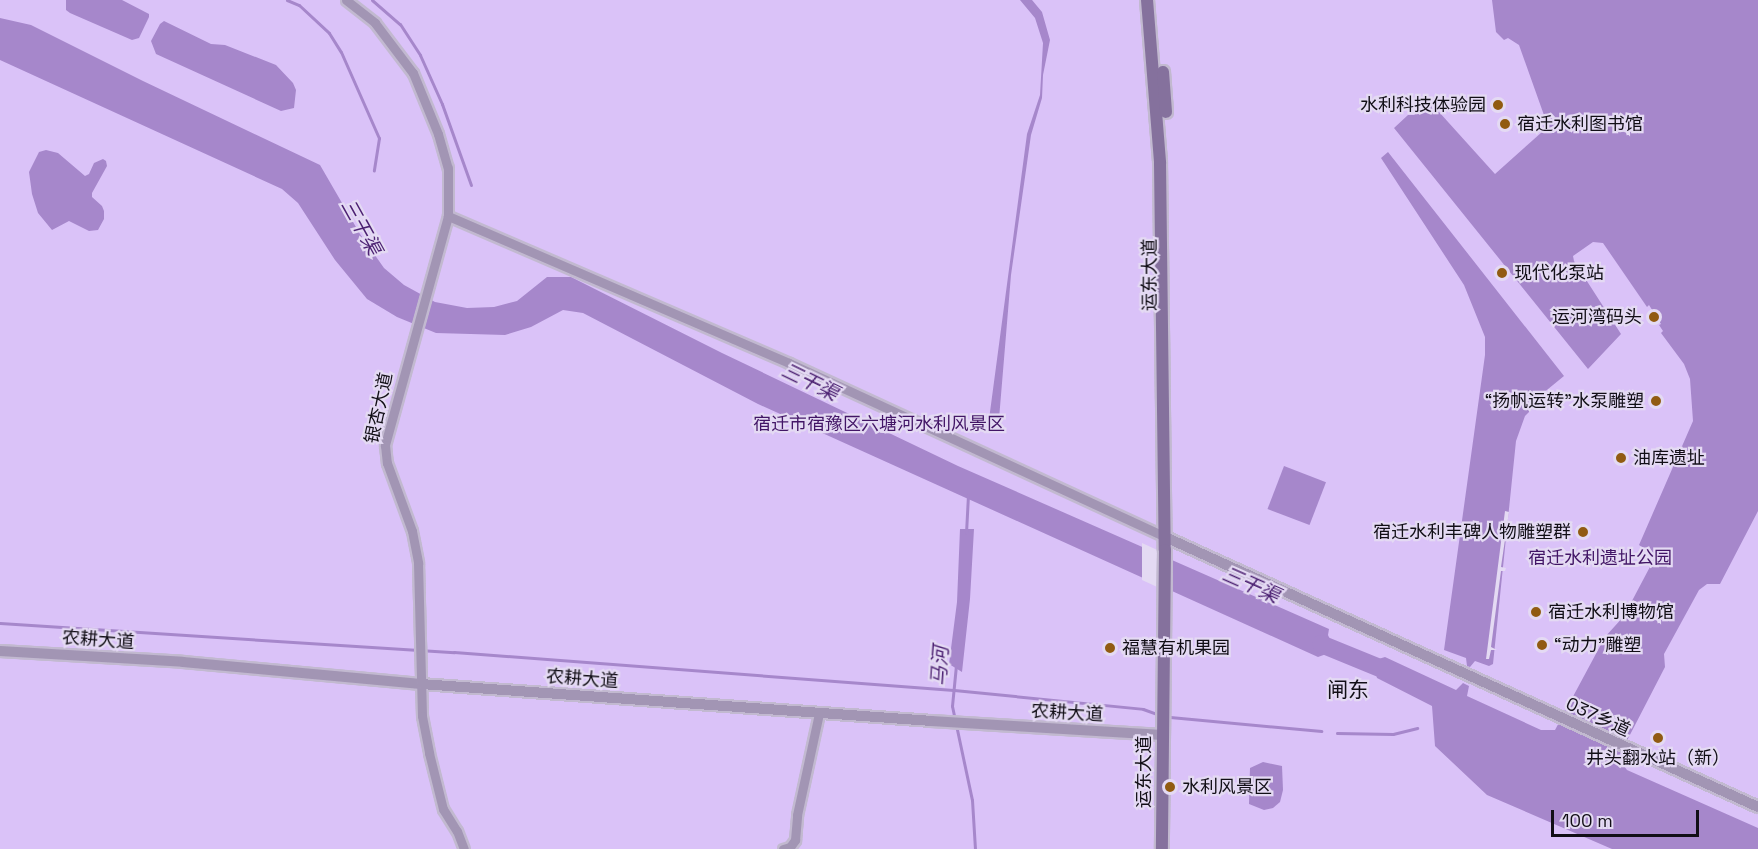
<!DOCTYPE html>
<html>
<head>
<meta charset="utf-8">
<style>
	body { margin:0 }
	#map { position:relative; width:1758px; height:849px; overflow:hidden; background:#e4daf3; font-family:"Space Grotesk","Noto Sans SC",sans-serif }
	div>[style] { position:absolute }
	.green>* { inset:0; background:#dac2f8; transform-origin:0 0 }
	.water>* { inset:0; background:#a687cb; transform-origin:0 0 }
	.pier>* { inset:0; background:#e4daf3 }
	.stream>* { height:3px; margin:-1.5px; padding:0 1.5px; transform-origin:1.5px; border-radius:1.5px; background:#a687cb }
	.river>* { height:18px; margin:-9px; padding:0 9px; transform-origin:9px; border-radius:9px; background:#a687cb }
	.roads { filter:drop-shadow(2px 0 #c2b9d0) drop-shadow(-2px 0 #c2b9d0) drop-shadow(0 2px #c2b9d0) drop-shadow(0 -2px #c2b9d0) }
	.minor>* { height:9px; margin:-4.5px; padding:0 4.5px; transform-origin:4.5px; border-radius:4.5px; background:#a295b4 }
	.tertiary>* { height:10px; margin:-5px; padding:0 5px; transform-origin:5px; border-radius:5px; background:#a295b4 }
	.secondary>* { height:12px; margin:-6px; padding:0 6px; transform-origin:6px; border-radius:6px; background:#85719d }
	.dots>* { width:16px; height:16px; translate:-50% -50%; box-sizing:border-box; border:3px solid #e4daf3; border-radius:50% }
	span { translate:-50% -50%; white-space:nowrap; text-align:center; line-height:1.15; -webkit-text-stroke:4.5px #e4daf3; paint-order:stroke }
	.poi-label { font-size:18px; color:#110e16 }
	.right { translate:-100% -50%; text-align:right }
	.left { translate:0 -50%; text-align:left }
	.street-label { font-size:18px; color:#110e16 }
	.park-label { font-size:18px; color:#421566 }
	.water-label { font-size:20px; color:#4c2172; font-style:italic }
	.quarter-label { font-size:21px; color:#110e16 }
	.scale { position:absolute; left:1551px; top:810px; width:148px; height:27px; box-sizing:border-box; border:3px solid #110e16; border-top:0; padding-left:8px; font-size:18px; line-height:21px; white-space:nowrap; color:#110e16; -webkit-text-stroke:4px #e4daf3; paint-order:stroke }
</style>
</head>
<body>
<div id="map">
	<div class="green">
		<i style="left:0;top:0;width:1758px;height:849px"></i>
	</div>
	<div class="water">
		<i style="clip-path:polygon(66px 0,122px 0,149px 14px,149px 17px,139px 38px,132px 40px,70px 13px,66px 10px)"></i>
		<i style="clip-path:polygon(1020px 0,1032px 0,1042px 12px,1050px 40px,1043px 75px,1042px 98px,1031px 135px,1011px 275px,999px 419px,996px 428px,990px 432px,988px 427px,1027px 134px,1040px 95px,1043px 43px,1035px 18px)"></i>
		<i style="clip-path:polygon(1492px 0,1758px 0,1758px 511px,1720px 584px,1707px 584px,1699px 590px,1664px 654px,1665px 667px,1618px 758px,1627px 770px,1758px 828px,1758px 849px,1612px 849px,1487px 795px,1435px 746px,1432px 706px,1377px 678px,1375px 670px,1370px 666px,1372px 661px,1385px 657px,1456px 690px,1463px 683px,1469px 686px,1467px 696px,1541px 730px,1555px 730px,1605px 637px,1624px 616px,1652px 563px,1652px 554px,1639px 545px,1693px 421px,1690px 379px,1684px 364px,1661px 333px,1663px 331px,1659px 325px,1661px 324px,1649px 305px,1647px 307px,1603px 243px,1593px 242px,1573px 256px,1574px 261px,1621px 334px,1588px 369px,1394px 128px,1408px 115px,1414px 115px,1430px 102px,1495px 174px,1542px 132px,1545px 118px,1519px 45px,1508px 38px,1504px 40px,1496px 32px)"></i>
		<i style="clip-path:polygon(0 18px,31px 25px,143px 81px,320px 165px,360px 234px,384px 268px,404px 285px,435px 302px,467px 308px,494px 307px,517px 301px,547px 277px,571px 277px,722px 353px,958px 466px,1329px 629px,1328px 635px,1332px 644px,1344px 650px,1341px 658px,1329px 653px,1318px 657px,758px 404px,583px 313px,563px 310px,531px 327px,505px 335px,436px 333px,397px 317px,367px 299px,335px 260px,298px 203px,282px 189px,0 60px)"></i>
		<i style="clip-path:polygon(164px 21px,211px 44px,225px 45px,276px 65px,293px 83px,296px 90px,294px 108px,281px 111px,156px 54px,151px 41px,160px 24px)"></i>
		<i style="clip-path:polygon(46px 150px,58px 153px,85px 176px,89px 174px,94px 163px,103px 159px,106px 161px,107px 166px,92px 193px,92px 197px,102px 206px,104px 211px,104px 219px,98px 230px,89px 231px,69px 221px,52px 230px,38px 213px,32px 194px,29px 172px,39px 152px)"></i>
		<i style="clip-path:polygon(1388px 152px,1564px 376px,1542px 394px,1544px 397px,1525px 416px,1516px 441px,1493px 664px,1489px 666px,1475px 661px,1470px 667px,1467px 666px,1466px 658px,1444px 650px,1485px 355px,1485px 337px,1464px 285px,1381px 158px)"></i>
		<i style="left:1284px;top:466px;width:45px;height:46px;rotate:21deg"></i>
		<i style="clip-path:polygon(960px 529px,974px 529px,970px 599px,962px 672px,949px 664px,957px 602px)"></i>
		<i style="clip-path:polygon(1263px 762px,1282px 766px,1283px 790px,1280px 802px,1273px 808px,1264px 810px,1249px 804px,1250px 768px)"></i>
	</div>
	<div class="pier">
		<i style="clip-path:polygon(1505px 511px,1509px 512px,1501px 567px,1506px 568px,1505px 571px,1501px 571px,1491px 647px,1497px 650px,1491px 650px,1489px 659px,1486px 659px)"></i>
		<i style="clip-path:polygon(1142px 543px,1166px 554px,1166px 591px,1142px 580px)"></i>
	</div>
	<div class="stream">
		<i style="left:287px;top:0;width:13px;rotate:23deg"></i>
		<i style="left:299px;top:5px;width:41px;rotate:43deg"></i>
		<i style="left:329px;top:33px;width:22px;rotate:58deg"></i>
		<i style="left:341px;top:52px;width:94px;rotate:66.2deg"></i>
		<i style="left:379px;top:138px;width:33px;rotate:99deg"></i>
		<i style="left:372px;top:0;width:37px;rotate:41deg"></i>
		<i style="left:400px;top:24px;width:37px;rotate:57deg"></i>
		<i style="left:420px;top:55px;width:54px;rotate:65.8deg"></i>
		<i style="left:442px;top:104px;width:86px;rotate:70.3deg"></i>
		<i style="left:966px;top:533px;width:39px;rotate:-87deg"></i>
		<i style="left:0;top:623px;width:455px;rotate:3.7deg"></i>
		<i style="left:454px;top:652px;width:501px;rotate:4.35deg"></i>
		<i style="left:954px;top:690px;width:190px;rotate:5.7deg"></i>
		<i style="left:1143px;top:709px;width:15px;rotate:20deg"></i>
		<i style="left:956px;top:665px;width:41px;rotate:95.6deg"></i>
		<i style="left:952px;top:706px;width:96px;rotate:78deg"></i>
		<i style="left:972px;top:800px;width:49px;rotate:86.5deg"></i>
		<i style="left:1170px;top:717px;width:152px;rotate:5.3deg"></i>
		<i style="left:1337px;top:733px;width:56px;rotate:1deg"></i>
		<i style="left:1393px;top:734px;width:25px;rotate:-14deg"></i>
	</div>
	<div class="river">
		<i style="left:1321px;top:644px;width:77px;rotate:22.2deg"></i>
	</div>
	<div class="roads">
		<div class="minor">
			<i style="left:346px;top:0;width:37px;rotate:38deg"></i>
			<i style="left:375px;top:23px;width:63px;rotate:52.8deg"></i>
			<i style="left:413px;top:73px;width:66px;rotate:67.7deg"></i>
			<i style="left:438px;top:134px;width:35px;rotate:74deg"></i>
			<i style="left:448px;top:168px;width:48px;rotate:90deg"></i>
			<i style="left:448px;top:216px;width:238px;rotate:105.4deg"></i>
			<i style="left:385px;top:445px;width:18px;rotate:84deg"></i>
			<i style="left:387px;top:463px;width:72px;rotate:69.8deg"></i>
			<i style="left:412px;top:531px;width:33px;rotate:79deg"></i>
			<i style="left:418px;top:563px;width:153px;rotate:88.5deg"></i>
			<i style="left:422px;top:716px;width:38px;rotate:79deg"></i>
			<i style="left:429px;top:753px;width:58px;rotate:76deg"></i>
			<i style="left:443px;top:809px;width:26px;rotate:58deg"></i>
			<i style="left:457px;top:831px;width:19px;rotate:69deg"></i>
			<i style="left:448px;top:216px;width:371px;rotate:23.3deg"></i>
			<i style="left:789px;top:363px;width:412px;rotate:24.8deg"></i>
			<i style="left:783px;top:849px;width:7px;rotate:-16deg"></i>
			<i style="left:790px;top:847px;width:9px;rotate:-54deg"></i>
			<i style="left:795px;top:840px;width:25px;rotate:-85deg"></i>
			<i style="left:797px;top:815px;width:104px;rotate:-77.8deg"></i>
		</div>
		<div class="tertiary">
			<i style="left:1163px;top:536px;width:654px;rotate:24.49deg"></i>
			<i style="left:0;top:651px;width:183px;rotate:3.4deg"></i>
			<i style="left:183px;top:662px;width:239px;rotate:5.3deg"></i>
			<i style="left:421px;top:684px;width:512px;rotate:4.14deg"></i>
			<i style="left:932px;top:721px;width:230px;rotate:3.5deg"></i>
		</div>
		<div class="secondary">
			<i style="left:1147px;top:0;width:164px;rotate:85.4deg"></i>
			<i style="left:1160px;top:163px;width:387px;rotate:89.3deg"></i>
			<i style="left:1165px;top:550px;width:299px;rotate:90.6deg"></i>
			<i style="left:1163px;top:72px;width:40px;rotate:85.7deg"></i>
		</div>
	</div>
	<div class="dots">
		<i style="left:1498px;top:105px;background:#915b11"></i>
		<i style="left:1505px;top:124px;background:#915b11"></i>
		<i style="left:1502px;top:273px;background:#915b11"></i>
		<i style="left:1654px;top:317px;background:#915b11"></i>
		<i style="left:1656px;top:401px;background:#915b11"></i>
		<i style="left:1621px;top:458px;background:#915b11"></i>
		<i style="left:1583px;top:532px;background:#915b11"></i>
		<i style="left:1536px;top:612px;background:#915b11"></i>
		<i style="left:1542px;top:645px;background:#915b11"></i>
		<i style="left:1110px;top:648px;background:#915b11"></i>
		<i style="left:1658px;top:738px;background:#915b11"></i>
		<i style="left:1170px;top:787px;background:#915b11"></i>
	</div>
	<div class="poi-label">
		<span class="right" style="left:1486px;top:105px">水利科技体验园</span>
		<span class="left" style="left:1517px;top:124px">宿迁水利图书馆</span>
		<span class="left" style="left:1514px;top:273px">现代化泵站</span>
		<span class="right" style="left:1642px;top:317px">运河湾码头</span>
		<span class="right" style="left:1644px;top:401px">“扬帆运转”水泵雕塑</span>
		<span class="left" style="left:1633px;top:458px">油库遗址</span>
		<span class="right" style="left:1571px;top:532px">宿迁水利丰碑人物雕塑群</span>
		<span class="left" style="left:1548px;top:612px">宿迁水利博物馆</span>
		<span class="left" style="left:1554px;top:645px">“动力”雕塑</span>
		<span class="left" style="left:1122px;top:648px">福慧有机果园</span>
		<span style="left:1658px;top:758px">井头翻水站（新）</span>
		<span class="left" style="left:1182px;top:787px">水利风景区</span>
	</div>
	<div class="street-label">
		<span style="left:1150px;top:275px;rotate:-90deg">运东大道</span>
		<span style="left:379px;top:408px;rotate:-78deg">银杏大道</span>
		<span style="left:98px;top:640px;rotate:4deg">农耕大道</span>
		<span style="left:582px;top:679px;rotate:4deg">农耕大道</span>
		<span style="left:1067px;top:713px;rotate:3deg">农耕大道</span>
		<span style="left:1598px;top:717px;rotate:25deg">037乡道</span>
		<span style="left:1144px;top:772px;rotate:-90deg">运东大道</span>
	</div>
	<div class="park-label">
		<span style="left:879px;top:424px">宿迁市宿豫区六塘河水利风景区</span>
		<span style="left:1600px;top:558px">宿迁水利遗址公园</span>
	</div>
	<div class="water-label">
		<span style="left:361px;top:227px;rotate:61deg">三干渠</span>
		<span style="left:810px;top:382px;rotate:26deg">三干渠</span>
		<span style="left:1251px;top:585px;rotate:24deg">三干渠</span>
		<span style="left:940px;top:666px;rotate:-86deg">马河</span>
	</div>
	<div class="quarter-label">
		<span style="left:1348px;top:690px">闸东</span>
	</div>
	<div class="scale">100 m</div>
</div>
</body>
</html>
